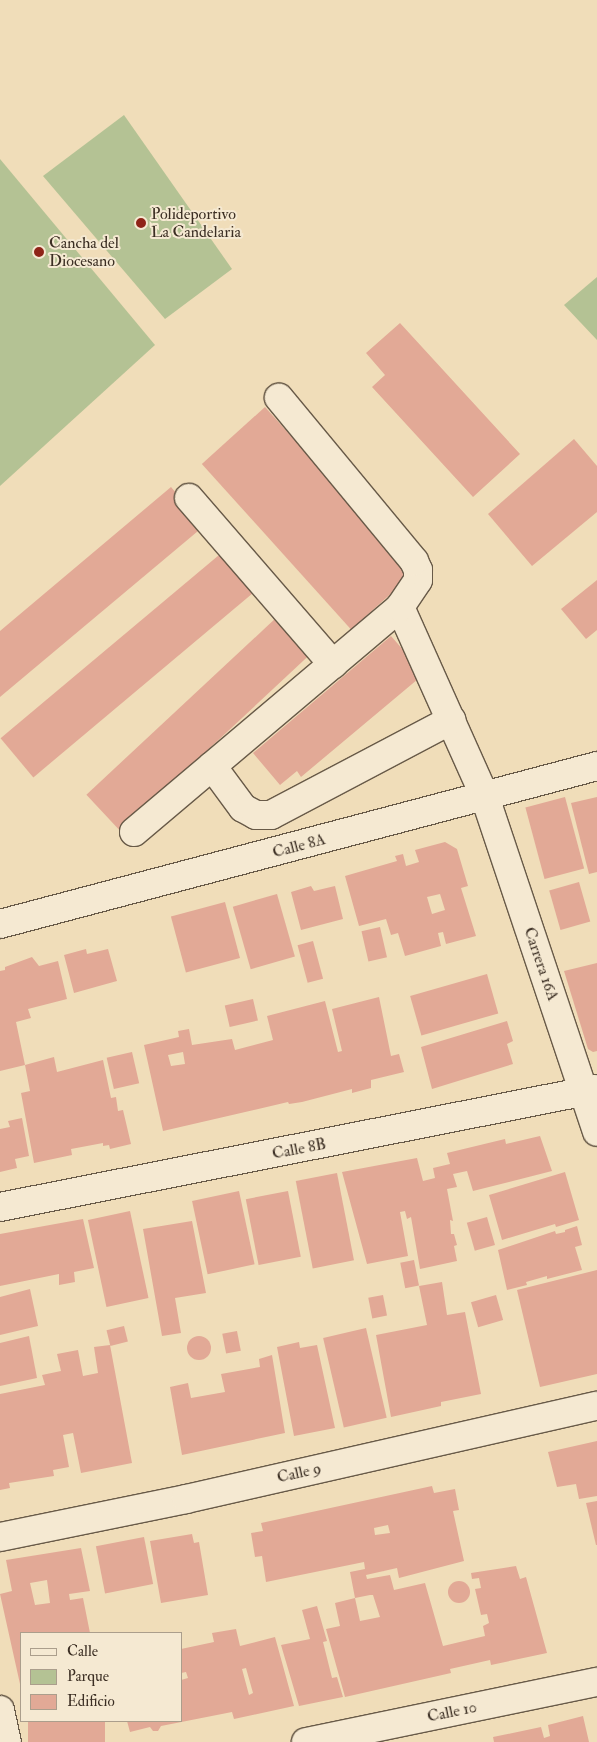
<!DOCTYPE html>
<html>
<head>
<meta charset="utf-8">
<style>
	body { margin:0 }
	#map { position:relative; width:597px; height:1742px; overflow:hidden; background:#f0ddb9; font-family:"IM FELL Double Pica",serif }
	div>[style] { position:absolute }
	.green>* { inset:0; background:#b4c294 }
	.building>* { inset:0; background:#e2a996; transform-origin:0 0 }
	.round { border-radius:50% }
	.roads { filter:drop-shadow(1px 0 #685a48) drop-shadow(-1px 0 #685a48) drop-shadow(0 1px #685a48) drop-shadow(0 -1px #685a48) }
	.minor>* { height:28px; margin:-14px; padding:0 14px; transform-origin:14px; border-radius:14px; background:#f5e9d2 }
	.dots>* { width:14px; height:14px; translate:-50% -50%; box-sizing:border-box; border:2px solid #f5e9d2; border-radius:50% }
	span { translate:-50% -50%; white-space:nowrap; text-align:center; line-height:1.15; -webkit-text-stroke:4px #f5e9d2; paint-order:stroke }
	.poi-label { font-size:16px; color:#3b2e23 }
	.left { translate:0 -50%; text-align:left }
	.street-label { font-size:16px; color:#3b2e23 }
	.legend { position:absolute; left:20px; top:1632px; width:162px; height:90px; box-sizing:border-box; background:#f5e9d2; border:1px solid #ab9e8c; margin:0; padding:6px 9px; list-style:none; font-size:15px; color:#3b2e23 }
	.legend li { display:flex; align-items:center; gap:10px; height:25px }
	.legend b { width:25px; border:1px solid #ab9e8c }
</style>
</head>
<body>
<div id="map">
	<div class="green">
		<i style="clip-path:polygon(124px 115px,232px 269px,165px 319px,43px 176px)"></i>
		<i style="clip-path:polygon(0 159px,155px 345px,0 486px)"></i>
		<i style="clip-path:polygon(597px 277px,597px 340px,564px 305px)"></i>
	</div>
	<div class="building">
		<i style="clip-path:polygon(400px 323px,520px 454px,473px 497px,372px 387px,385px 375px,366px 353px)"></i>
		<i style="left:265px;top:407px;width:223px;height:85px;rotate:48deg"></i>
		<i style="clip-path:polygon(574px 439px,597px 466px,597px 512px,532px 566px,488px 514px)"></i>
		<i style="clip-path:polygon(171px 487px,204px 526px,0 697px,0 631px)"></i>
		<i style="left:225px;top:550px;width:51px;height:293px;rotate:50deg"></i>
		<i style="clip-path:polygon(597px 580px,597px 630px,586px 639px,561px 609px)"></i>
		<i style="left:278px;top:616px;width:50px;height:262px;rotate:47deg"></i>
		<i style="clip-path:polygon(391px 636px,424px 674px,301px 777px,297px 771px,280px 785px,253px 753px)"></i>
		<i style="left:565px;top:797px;width:74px;height:41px;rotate:75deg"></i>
		<i style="clip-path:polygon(597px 797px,597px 872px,589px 874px,571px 803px)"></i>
		<i style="clip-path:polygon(evenodd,445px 842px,457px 849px,468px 886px,461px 888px,476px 936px,446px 944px,443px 932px,438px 933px,441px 946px,405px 956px,398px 933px,391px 935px,386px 919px,359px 926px,345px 876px,397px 861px,395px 856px,403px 854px,406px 866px,419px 862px,415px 850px,445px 842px,440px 894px,445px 910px,432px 914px,427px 897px,440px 894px)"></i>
		<i style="left:579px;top:882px;width:41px;height:31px;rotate:74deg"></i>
		<i style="clip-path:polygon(311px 886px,314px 891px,335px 886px,343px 919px,301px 930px,291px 892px)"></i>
		<i style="left:277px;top:894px;width:65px;height:46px;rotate:74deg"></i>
		<i style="left:225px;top:902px;width:58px;height:56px;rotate:75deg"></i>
		<i style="left:380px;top:927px;width:31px;height:19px;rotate:77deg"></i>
		<i style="left:313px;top:941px;width:39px;height:16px;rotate:75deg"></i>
		<i style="clip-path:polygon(86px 949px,87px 954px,108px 949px,117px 981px,74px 993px,64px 955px)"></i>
		<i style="clip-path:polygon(32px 957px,39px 966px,58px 961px,67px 999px,28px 1009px,31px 1018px,16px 1022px,25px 1065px,0 1071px,0 971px,5px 970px,5px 967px)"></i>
		<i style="clip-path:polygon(597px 963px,597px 1051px,593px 1052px,588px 1049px,564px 971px)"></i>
		<i style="left:487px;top:974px;width:41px;height:80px;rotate:74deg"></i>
		<i style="clip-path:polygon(evenodd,379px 997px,391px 1056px,399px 1054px,404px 1072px,371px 1080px,371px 1088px,352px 1093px,352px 1089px,302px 1102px,289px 1104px,288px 1102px,163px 1131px,144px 1045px,179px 1037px,178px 1031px,189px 1029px,192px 1045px,232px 1039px,235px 1050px,273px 1040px,267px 1016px,325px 1001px,338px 1052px,342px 1051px,332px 1009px,379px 997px,183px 1052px,185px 1064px,171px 1066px,168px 1055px,183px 1052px)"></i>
		<i style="left:253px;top:999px;width:22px;height:29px;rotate:77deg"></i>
		<i style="clip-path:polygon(507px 1021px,513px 1041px,507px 1044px,513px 1064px,432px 1089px,421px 1047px)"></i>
		<i style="left:132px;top:1052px;width:32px;height:26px;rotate:77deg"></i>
		<i style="clip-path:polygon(54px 1057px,57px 1072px,103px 1060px,111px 1098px,116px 1097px,118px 1111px,123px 1110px,131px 1144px,110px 1149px,109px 1145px,103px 1146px,103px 1143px,71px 1149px,72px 1155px,34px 1163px,21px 1093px,30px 1091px,25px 1065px)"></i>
		<i style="clip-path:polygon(22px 1118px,29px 1156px,15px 1159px,17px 1168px,0 1172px,0 1129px,10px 1127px,8px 1121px)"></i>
		<i style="clip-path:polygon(540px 1136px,552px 1171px,473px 1191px,467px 1171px,453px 1174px,457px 1187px,447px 1189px,453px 1221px,450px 1220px,451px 1234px,454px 1234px,457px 1245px,454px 1246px,457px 1261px,420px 1269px,411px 1217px,407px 1219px,405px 1211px,400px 1212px,408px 1256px,367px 1264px,342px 1172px,417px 1158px,423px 1181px,435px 1178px,433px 1168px,450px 1164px,447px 1153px,505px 1139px,506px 1144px)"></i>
		<i style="clip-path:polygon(565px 1172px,579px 1220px,556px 1227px,555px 1224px,502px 1240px,489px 1195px)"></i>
		<i style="left:337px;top:1173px;width:89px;height:42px;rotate:79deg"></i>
		<i style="left:239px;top:1191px;width:75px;height:48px;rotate:78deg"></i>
		<i style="left:288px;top:1191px;width:67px;height:43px;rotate:79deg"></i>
		<i style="left:130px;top:1211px;width:89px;height:43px;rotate:78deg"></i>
		<i style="left:487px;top:1217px;width:29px;height:21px;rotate:74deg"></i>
		<i style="clip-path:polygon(83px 1219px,94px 1268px,74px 1272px,75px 1282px,59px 1285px,59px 1274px,0 1286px,0 1234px)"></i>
		<i style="clip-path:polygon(192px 1221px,206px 1293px,175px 1298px,181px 1333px,162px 1336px,143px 1229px)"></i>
		<i style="clip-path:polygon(577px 1226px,582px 1245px,575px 1247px,582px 1270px,547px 1279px,547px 1276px,526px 1282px,527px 1285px,507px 1290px,498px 1250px,555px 1231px,556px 1234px,565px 1232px,565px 1230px)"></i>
		<i style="left:414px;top:1260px;width:26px;height:14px;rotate:79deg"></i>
		<i style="clip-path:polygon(597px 1270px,597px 1374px,540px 1387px,517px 1290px)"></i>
		<i style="clip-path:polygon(442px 1282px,447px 1315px,465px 1312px,481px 1394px,441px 1402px,441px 1406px,391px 1417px,376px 1335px,427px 1325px,419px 1286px)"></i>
		<i style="clip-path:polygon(30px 1289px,38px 1326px,0 1335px,0 1297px)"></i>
		<i style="left:383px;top:1295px;width:21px;height:15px;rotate:79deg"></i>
		<i style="left:496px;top:1295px;width:26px;height:26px;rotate:74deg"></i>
		<i style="left:124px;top:1326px;width:16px;height:18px;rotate:76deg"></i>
		<i style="left:366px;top:1328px;width:92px;height:44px;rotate:77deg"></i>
		<i style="left:237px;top:1331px;width:20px;height:15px;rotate:79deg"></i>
		<i class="round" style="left:187px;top:1336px;width:24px;height:24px"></i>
		<i style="clip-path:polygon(29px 1336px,37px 1378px,0 1386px,0 1343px)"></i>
		<i style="clip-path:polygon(299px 1342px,300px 1348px,317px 1345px,335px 1428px,294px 1436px,277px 1347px)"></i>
		<i style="clip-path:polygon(110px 1345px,132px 1463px,81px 1473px,73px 1433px,63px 1435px,69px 1467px,53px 1470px,54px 1476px,9px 1483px,10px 1488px,0 1490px,0 1394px,45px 1385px,42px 1375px,61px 1371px,57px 1354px,78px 1350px,83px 1376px,98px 1373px,94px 1347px)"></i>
		<i style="clip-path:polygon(272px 1355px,285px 1433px,182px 1455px,170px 1387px,188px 1383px,191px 1398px,225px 1392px,221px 1374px,260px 1367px,259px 1359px)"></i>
		<i style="clip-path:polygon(597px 1441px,597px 1496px,579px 1499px,576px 1484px,557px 1487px,548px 1452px)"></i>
		<i style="clip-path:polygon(evenodd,432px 1486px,434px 1493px,455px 1489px,459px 1510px,453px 1511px,464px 1561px,399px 1578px,397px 1568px,366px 1575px,367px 1579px,390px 1575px,394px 1590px,425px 1583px,443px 1646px,485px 1636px,483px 1626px,489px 1623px,487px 1614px,481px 1615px,475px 1589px,481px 1588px,479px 1578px,472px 1579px,471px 1573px,516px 1566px,520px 1579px,526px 1577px,547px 1653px,491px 1665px,490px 1660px,450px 1669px,451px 1673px,345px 1697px,326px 1629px,340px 1626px,335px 1603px,355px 1598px,350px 1572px,365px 1569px,364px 1562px,266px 1582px,262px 1556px,255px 1557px,251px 1533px,263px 1531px,261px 1523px,432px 1486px,388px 1525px,390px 1533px,375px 1535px,374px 1528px,388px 1525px,432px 1486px,370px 1595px,373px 1595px,380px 1617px,360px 1621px,355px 1598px,370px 1595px)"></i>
		<i style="clip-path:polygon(597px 1501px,597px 1545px,596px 1545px,586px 1503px)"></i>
		<i style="clip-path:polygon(192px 1534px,194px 1543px,199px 1542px,208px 1595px,161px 1603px,150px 1541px)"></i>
		<i style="left:144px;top:1537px;width:48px;height:49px;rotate:79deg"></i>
		<i style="clip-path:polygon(evenodd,81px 1548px,90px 1591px,69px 1594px,70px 1600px,83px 1598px,90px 1633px,21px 1633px,20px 1684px,0 1594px,12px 1591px,6px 1560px,81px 1548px,47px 1580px,50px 1603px,35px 1605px,30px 1583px,47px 1580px)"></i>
		<i class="round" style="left:448px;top:1581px;width:22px;height:22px"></i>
		<i style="clip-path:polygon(317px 1606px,327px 1641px,323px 1642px,332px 1678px,337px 1677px,343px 1697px,299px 1706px,281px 1645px,310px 1639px,302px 1610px)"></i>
		<i style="clip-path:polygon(evenodd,236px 1629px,240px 1646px,275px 1637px,294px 1706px,234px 1719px,232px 1712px,161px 1726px,158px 1731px,153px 1731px,150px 1727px,130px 1732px,127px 1721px,181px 1721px,181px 1680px,188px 1678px,186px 1672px,181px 1673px,181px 1649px,214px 1642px,212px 1633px,236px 1629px,246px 1668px,253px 1693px,249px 1695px,242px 1669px,246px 1668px)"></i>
		<i style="clip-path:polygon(583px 1716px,589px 1742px,494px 1742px,493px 1737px,541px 1727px,544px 1738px,550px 1736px,548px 1725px)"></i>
		<i style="left:28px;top:1721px;width:77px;height:22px"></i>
	</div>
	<div class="roads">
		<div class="minor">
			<i style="left:189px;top:498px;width:220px;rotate:49.1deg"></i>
			<i style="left:400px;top:607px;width:208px;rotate:65.9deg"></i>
			<i style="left:485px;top:797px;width:353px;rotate:71.5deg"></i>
			<i style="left:212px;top:766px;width:52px;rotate:53.6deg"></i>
			<i style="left:243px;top:808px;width:15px;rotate:28deg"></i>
			<i style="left:256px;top:815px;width:15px"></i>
			<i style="left:271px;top:815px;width:204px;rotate:-27.8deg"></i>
			<i style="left:134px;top:832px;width:348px;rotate:-40.2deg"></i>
			<i style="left:400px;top:607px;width:32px;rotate:-56deg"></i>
			<i style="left:418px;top:580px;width:10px;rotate:-90deg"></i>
			<i style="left:418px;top:570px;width:10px;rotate:-114deg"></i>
			<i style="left:414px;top:561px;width:212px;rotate:-129.6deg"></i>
			<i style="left:0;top:924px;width:618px;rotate:-14.82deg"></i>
			<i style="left:0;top:1207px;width:609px;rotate:-11.18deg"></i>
			<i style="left:0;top:1537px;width:190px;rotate:-11.5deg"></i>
			<i style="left:186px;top:1499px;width:421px;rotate:-12.8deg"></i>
			<i style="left:0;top:1710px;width:33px;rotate:78deg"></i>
			<i style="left:306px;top:1742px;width:297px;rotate:-11.7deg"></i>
		</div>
	</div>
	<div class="dots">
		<i style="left:141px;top:223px;background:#8f2418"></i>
		<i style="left:39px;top:252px;background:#8f2418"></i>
	</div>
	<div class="poi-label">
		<span class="left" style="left:151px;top:223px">Polideportivo<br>La Candelaria</span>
		<span class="left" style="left:49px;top:252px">Cancha del<br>Diocesano</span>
	</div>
	<div class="street-label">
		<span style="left:299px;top:846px;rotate:-15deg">Calle 8A</span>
		<span style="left:541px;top:964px;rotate:71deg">Carrera 16A</span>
		<span style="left:299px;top:1149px;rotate:-11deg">Calle 8B</span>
		<span style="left:299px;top:1473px;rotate:-13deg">Calle 9</span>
		<span style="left:452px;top:1712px;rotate:-12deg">Calle 10</span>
	</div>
	<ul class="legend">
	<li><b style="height:6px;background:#f5e9d2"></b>Calle</li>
	<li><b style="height:14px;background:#b4c294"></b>Parque</li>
	<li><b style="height:14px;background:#e2a996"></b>Edificio</li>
	</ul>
</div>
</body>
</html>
